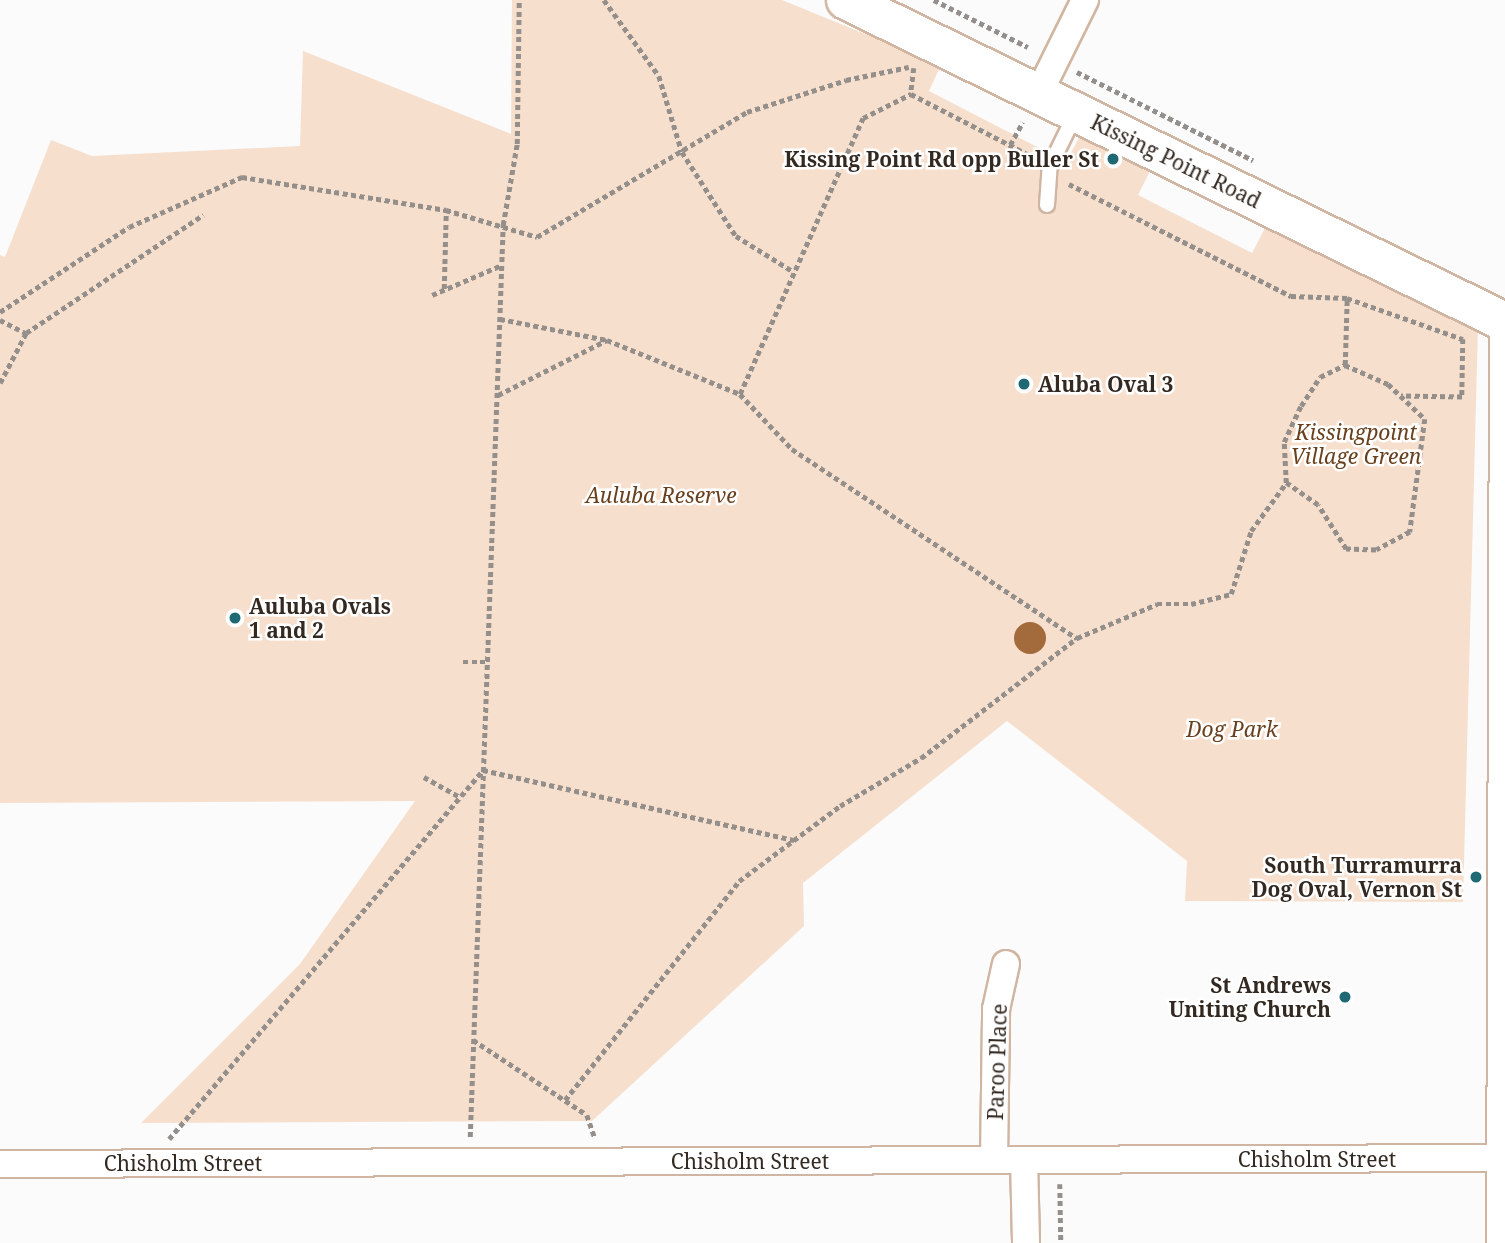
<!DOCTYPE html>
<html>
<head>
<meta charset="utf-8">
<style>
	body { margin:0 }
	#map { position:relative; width:1505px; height:1243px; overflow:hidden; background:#fbfbfb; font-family:"Noto Serif",serif }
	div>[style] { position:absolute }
	.green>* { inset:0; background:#f7dfcd }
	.building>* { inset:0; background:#a36b3c }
	.round { border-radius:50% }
	.path>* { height:4.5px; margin-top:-2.25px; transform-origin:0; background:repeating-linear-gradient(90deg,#948f8b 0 5px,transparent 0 8.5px) }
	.roads { filter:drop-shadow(2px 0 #d0b6a2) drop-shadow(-2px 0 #d0b6a2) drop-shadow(0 2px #d0b6a2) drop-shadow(0 -2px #d0b6a2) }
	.lane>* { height:14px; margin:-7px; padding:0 7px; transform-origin:7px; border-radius:7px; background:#fff }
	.street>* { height:26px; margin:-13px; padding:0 13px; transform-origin:13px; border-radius:13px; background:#fff }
	.secondary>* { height:38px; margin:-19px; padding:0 19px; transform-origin:19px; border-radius:19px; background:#fff }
	.dots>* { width:19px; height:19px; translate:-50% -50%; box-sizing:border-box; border:4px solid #fff; border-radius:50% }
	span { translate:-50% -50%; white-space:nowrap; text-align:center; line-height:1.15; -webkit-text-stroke:5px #fff; paint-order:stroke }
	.poi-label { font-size:21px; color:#332921; font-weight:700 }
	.right { translate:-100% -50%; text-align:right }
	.left { translate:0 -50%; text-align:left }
	.street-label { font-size:21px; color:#332921 }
	.park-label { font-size:21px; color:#69401d; font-style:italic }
</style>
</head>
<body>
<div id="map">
	<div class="green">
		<i style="clip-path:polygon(512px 0,782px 0,941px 65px,929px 91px,1066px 162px,1080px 136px,1150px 171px,1138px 195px,1252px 253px,1265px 228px,1478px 326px,1463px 902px,1185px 901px,1187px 861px,1007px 721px,803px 883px,804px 926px,592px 1121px,141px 1123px,300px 964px,415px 801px,0 803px,0 255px,5px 257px,51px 140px,92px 156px,300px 146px,303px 51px,511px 134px)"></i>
	</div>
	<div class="building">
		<i class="round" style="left:1014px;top:622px;width:32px;height:32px"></i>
	</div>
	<div class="path">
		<i style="left:604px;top:0;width:94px;rotate:54.1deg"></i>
		<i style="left:659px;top:76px;width:79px;rotate:73.2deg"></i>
		<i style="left:682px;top:152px;width:100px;rotate:57.3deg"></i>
		<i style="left:736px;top:236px;width:68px;rotate:31.8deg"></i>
		<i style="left:934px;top:0;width:105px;rotate:26.6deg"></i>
		<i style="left:914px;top:68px;width:26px;rotate:97deg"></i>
		<i style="left:911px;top:94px;width:140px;rotate:27.3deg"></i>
		<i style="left:1077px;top:72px;width:197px;rotate:26.6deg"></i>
		<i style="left:1010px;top:145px;width:26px;rotate:-61deg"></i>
		<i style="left:1069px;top:184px;width:249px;rotate:26.8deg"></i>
		<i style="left:1291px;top:296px;width:56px;rotate:2deg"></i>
		<i style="left:1347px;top:298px;width:123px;rotate:19.5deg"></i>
		<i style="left:1463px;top:339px;width:58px;rotate:91deg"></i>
		<i style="left:1462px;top:397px;width:61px;rotate:-179.1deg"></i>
		<i style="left:444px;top:289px;width:79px;rotate:-88.5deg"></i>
		<i style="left:432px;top:295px;width:76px;rotate:-23.2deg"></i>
		<i style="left:0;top:312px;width:154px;rotate:-33.4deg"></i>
		<i style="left:129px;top:227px;width:124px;rotate:-23.9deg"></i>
		<i style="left:242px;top:177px;width:207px;rotate:9.2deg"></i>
		<i style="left:446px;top:210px;width:95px;rotate:16.5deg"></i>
		<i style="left:537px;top:237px;width:244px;rotate:-30.8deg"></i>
		<i style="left:747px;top:112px;width:104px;rotate:-17.9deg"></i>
		<i style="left:846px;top:80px;width:64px;rotate:-11.7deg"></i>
		<i style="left:500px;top:319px;width:109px;rotate:11.1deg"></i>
		<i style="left:607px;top:340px;width:144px;rotate:22.1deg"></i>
		<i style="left:740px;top:394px;width:76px;rotate:46.6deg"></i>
		<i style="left:792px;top:449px;width:342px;rotate:33.6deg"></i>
		<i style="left:0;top:320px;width:29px;rotate:27deg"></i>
		<i style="left:1345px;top:365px;width:47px;rotate:23.8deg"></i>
		<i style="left:1388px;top:384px;width:51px;rotate:43.4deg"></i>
		<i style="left:1425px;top:419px;width:114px;rotate:97.6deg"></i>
		<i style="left:1410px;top:532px;width:38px;rotate:152deg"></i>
		<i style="left:1376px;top:550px;width:30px;rotate:-178deg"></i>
		<i style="left:1346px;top:549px;width:52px;rotate:-122.5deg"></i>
		<i style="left:1318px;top:505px;width:39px;rotate:-145deg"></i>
		<i style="left:1286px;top:483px;width:41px;rotate:-92.8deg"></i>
		<i style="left:1284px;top:442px;width:40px;rotate:-65deg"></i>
		<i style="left:1301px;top:406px;width:35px;rotate:-57deg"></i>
		<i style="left:1320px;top:377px;width:28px;rotate:-26deg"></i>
		<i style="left:1345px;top:365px;width:67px;rotate:-88.3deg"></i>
		<i style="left:0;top:383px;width:56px;rotate:-62.5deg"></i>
		<i style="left:26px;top:333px;width:213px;rotate:-33.7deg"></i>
		<i style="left:740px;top:394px;width:302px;rotate:-66deg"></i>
		<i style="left:863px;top:118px;width:54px;rotate:-26.6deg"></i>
		<i style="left:498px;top:395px;width:122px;rotate:-26.8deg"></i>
		<i style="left:463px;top:662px;width:24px"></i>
		<i style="left:424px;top:777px;width:41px;rotate:29.1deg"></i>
		<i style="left:473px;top:1040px;width:136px;rotate:33.3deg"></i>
		<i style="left:587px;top:1115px;width:24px;rotate:71deg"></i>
		<i style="left:565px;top:1100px;width:280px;rotate:-51.5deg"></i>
		<i style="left:739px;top:881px;width:126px;rotate:-36.6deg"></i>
		<i style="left:840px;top:806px;width:94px;rotate:-30.7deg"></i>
		<i style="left:921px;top:758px;width:197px;rotate:-37.6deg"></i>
		<i style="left:1077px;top:638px;width:87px;rotate:-23deg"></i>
		<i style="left:1157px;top:604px;width:34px"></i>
		<i style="left:1191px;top:604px;width:41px;rotate:-14deg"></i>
		<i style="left:1231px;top:594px;width:66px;rotate:-72.4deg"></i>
		<i style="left:1251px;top:531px;width:59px;rotate:-53.9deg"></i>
		<i style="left:470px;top:1137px;width:913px;rotate:-87.93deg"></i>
		<i style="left:503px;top:225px;width:82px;rotate:-80.2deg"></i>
		<i style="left:517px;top:144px;width:144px;rotate:-89.2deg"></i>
		<i style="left:169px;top:1139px;width:485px;rotate:-49.6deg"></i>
		<i style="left:483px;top:770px;width:319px;rotate:12.7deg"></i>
		<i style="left:1060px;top:1184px;width:59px;rotate:89deg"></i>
	</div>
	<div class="roads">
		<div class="lane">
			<i style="left:1047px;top:205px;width:39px;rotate:-86deg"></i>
			<i style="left:1050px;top:166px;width:59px;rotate:-63.9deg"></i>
		</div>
		<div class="street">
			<i style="left:1039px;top:93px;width:104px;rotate:-63.7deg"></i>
			<i style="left:994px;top:1160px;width:151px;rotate:-89.2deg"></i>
			<i style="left:996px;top:1009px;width:46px;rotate:-77.5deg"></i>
			<i style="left:1024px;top:1160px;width:83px;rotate:88.6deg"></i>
			<i style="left:0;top:1164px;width:1501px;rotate:-0.23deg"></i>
			<i style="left:1500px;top:1243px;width:922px;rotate:-89.81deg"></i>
		</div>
		<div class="secondary">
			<i style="left:846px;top:0;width:733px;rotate:26.04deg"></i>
		</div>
	</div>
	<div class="dots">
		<i style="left:1113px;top:159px;background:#1f6974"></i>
		<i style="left:1024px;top:384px;background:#1f6974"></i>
		<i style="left:235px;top:618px;background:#1f6974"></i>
		<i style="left:1476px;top:877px;background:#1f6974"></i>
		<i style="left:1345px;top:997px;background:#1f6974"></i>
	</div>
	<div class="poi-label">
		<span class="right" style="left:1099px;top:159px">Kissing Point Rd opp Buller St</span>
		<span class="left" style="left:1038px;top:384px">Aluba Oval 3</span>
		<span class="left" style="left:249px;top:618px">Auluba Ovals<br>1 and 2</span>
		<span class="right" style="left:1462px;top:877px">South Turramurra<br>Dog Oval, Vernon St</span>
		<span class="right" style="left:1331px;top:997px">St Andrews<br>Uniting Church</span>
	</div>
	<div class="street-label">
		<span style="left:1176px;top:161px;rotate:26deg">Kissing Point Road</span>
		<span style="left:997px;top:1062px;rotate:-88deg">Paroo Place</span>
		<span style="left:1317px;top:1159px">Chisholm Street</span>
		<span style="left:750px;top:1161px">Chisholm Street</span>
		<span style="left:183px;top:1163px">Chisholm Street</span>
	</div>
	<div class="park-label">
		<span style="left:1356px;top:444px">Kissingpoint<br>Village Green</span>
		<span style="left:661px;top:495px">Auluba Reserve</span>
		<span style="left:1232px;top:729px">Dog Park</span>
	</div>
</div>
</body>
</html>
